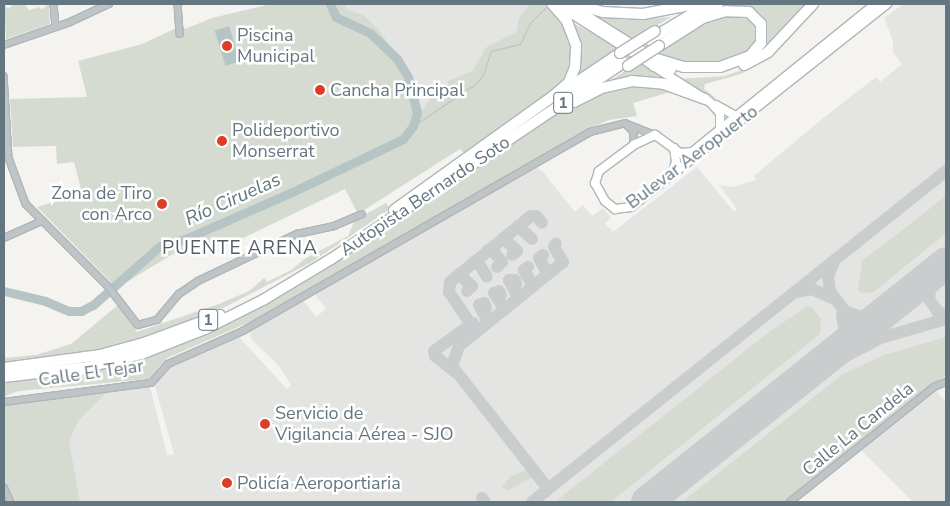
<!DOCTYPE html>
<html>
<head>
<meta charset="utf-8">
<style>
	body { margin:0 }
	#map { position:relative; width:950px; height:506px; overflow:hidden; background:#f4f3f0; font-family:"Nunito Sans",sans-serif }
	div>[style] { position:absolute }
	.built>* { inset:0; background:#e4e5e3 }
	.green>* { inset:0; background:#d6dbd1 }
	.water>* { inset:0; background:#b6c4c6; transform-origin:0 0 }
	.stream>* { height:1px; margin:-0.5px; padding:0 0.5px; transform-origin:0.5px; border-radius:0.5px; background:#b6c4c6 }
	.river>* { height:9px; margin:-4.5px; padding:0 4.5px; transform-origin:4.5px; border-radius:4.5px; background:#b6c4c6 }
	.taxiway>* { height:12px; margin:-6px; padding:0 6px; transform-origin:6px; border-radius:6px; background:#cacdce }
	.runway>* { height:32px; margin:-16px; padding:0 16px; transform-origin:16px; border-radius:16px; background:#cacdce }
	.roads { filter:drop-shadow(1px 0 #afb6b9) drop-shadow(-1px 0 #afb6b9) drop-shadow(0 1px #afb6b9) drop-shadow(0 -1px #afb6b9) }
	.street>* { height:5.5px; margin:-2.75px; padding:0 2.75px; transform-origin:2.75px; border-radius:2.75px; background:#bfc4c6 }
	.secondary>* { height:8px; margin:-4px; padding:0 4px; transform-origin:4px; border-radius:4px; background:#fff }
	.highway>* { height:10px; margin:-5px; padding:0 5px; transform-origin:5px; border-radius:5px; background:#fff }
	.bridges { filter:drop-shadow(1px 0 #b2b6b8) drop-shadow(-1px 0 #b2b6b8) drop-shadow(0 1px #b2b6b8) drop-shadow(0 -1px #b2b6b8) }
	.highway-bridge>* { height:10px; margin:-5px; padding:0 5px; transform-origin:5px; border-radius:5px; background:#fff }
	.dots>* { width:14px; height:14px; translate:-50% -50%; box-sizing:border-box; border:2px solid #fff; border-radius:50% }
	span { translate:-50% -50%; white-space:nowrap; text-align:center; line-height:1.15; -webkit-text-stroke:5px #fff; paint-order:stroke }
	.shield-label span { padding:1px 4px; background:#fff; border:1px solid; border-radius:4px; -webkit-text-stroke-width:0 }
	.shield-label { font-size:16px; color:#647780; font-weight:700 }
	.poi-label { font-size:18px; color:#647780 }
	.left { translate:0 -50%; text-align:left }
	.right { translate:-100% -50%; text-align:right }
	.street-label { font-size:18px; color:#647780 }
	.water-label { font-size:19px; color:#5f797e; font-style:italic }
	.neighbourhood-label { font-size:19px; color:#515f65; letter-spacing:1px }
	.frame { position:absolute; inset:0; border:5px solid #647780; pointer-events:none }
</style>
</head>
<body>
<div id="map">
	<div class="built">
		<i style="clip-path:polygon(342px 4px,529px 4px,519px 18px,516px 32px,486px 47px,472px 71px,448px 81px,445px 99px,423px 110px,408px 69px,347px 13px)"></i>
		<i style="clip-path:polygon(903px 4px,946px 4px,946px 375px,785px 502px,16px 502px,4px 478px,4px 406px,16px 402px,150px 387px,167px 455px,174px 454px,154px 383px,175px 364px,239px 337px,287px 389px,291px 385px,278px 365px,251px 339px,250px 332px,258px 324px,302px 299px,316px 317px,326px 309px,314px 293px,534px 166px,542px 171px,575px 212px,583px 205px,592px 216px,603px 208px,611px 218px,605px 223px,613px 232px,697px 167px,734px 212px,737px 209px,719px 185px,733px 187px,756px 180px,754px 176px,822px 119px,876px 77px,880px 82px,902px 64px,893px 52px,893px 41px,884px 18px)"></i>
		<i style="clip-path:polygon(936px 391px,946px 402px,946px 502px,913px 502px,861px 450px)"></i>
	</div>
	<div class="green">
		<i style="clip-path:polygon(4px 4px,8px 9px,14px 4px,24px 4px,29px 10px,40px 7px,41px 10px,49px 4px,50px 24px,6px 39px)"></i>
		<i style="clip-path:polygon(271px 4px,345px 4px,346px 9px,363px 15px,377px 28px,408px 69px,423px 110px,432px 96px,445px 99px,448px 81px,472px 71px,486px 47px,516px 32px,519px 18px,529px 4px,547px 4px,567px 27px,572px 60px,559px 88px,465px 154px,460px 149px,358px 214px,345px 189px,241px 239px,178px 251px,117px 288px,37px 207px,82px 193px,74px 162px,57px 164px,56px 146px,13px 147px,10px 99px,87px 97px,78px 61px,142px 44px,183px 25px,185px 29px,212px 18px)"></i>
		<i style="clip-path:polygon(730px 4px,809px 4px,768px 46px,765px 45px,758px 14px,754px 11px,720px 9px)"></i>
		<i style="clip-path:polygon(589px 12px,627px 20px,671px 17px,633px 40px)"></i>
		<i style="clip-path:polygon(738px 13px,754px 19px,759px 37px,752px 50px,726px 62px,694px 66px,651px 53px,713px 16px)"></i>
		<i style="clip-path:polygon(572px 22px,620px 49px,575px 79px)"></i>
		<i style="clip-path:polygon(639px 62px,670px 80px,684px 88px,608px 82px)"></i>
		<i style="clip-path:polygon(755px 66px,741px 74px,705px 84px,704px 89px,718px 100px,680px 79px,724px 76px)"></i>
		<i style="clip-path:polygon(627px 83px,676px 89px,675px 94px,667px 93px,633px 103px,637px 116px,609px 120px,588px 129px,252px 321px,167px 358px,148px 379px,19px 391px,5px 396px,4px 383px,107px 367px,234px 320px,297px 287px,574px 101px)"></i>
		<i style="clip-path:polygon(946px 196px,946px 233px,874px 292px,861px 293px,858px 289px,862px 261px)"></i>
		<i style="clip-path:polygon(386px 203px,390px 209px,312px 262px,225px 307px,162px 332px,97px 350px,4px 363px,4px 358px,36px 355px,71px 344px,118px 305px,137px 332px,219px 304px,249px 291px,264px 278px,267px 282px,291px 270px,306px 258px,348px 236px,355px 220px)"></i>
		<i style="clip-path:polygon(807px 306px,812px 307px,821px 319px,820px 334px,611px 502px,555px 502px,765px 335px)"></i>
		<i style="clip-path:polygon(946px 337px,946px 375px,785px 502px,682px 502px,843px 374px,884px 355px)"></i>
		<i style="clip-path:polygon(107px 392px,78px 421px,69px 441px,80px 502px,16px 502px,4px 478px,4px 406px,16px 402px)"></i>
		<i style="clip-path:polygon(528px 470px,533px 477px,507px 491px,502px 487px,511px 476px)"></i>
	</div>
	<div class="water">
		<i style="left:229px;top:26px;width:37px;height:15px;rotate:73deg"></i>
	</div>
	<div class="stream">
		<i style="left:413px;top:126px;width:73px;rotate:-33.9deg"></i>
		<i style="left:474px;top:85px;width:13px;rotate:-48deg"></i>
		<i style="left:483px;top:75px;width:25px;rotate:-72deg"></i>
		<i style="left:491px;top:51px;width:30px;rotate:-14deg"></i>
		<i style="left:520px;top:44px;width:23px;rotate:-65deg"></i>
		<i style="left:530px;top:23px;width:21px;rotate:-45deg"></i>
	</div>
	<div class="river">
		<i style="left:4px;top:291px;width:42px;rotate:13.7deg"></i>
		<i style="left:45px;top:301px;width:26px;rotate:23deg"></i>
		<i style="left:69px;top:311px;width:12px"></i>
		<i style="left:81px;top:311px;width:13px;rotate:-27deg"></i>
		<i style="left:93px;top:305px;width:89px;rotate:-41.4deg"></i>
		<i style="left:160px;top:246px;width:26px;rotate:-16deg"></i>
		<i style="left:185px;top:239px;width:115px;rotate:-23.7deg"></i>
		<i style="left:290px;top:193px;width:125px;rotate:-25.5deg"></i>
		<i style="left:403px;top:139px;width:16px;rotate:-52deg"></i>
		<i style="left:413px;top:126px;width:14px;rotate:-73deg"></i>
		<i style="left:417px;top:113px;width:37px;rotate:-104deg"></i>
		<i style="left:408px;top:77px;width:21px;rotate:-121deg"></i>
		<i style="left:397px;top:59px;width:37px;rotate:-136deg"></i>
		<i style="left:370px;top:33px;width:38px;rotate:-155deg"></i>
		<i style="left:336px;top:17px;width:14px;rotate:-115deg"></i>
	</div>
	<div class="taxiway">
		<i style="left:518px;top:226px;width:19px;rotate:43deg"></i>
		<i style="left:503px;top:238px;width:19px;rotate:43deg"></i>
		<i style="left:517px;top:251px;width:6px;rotate:141deg"></i>
		<i style="left:488px;top:250px;width:4px"></i>
		<i style="left:492px;top:250px;width:16px;rotate:50deg"></i>
		<i style="left:502px;top:262px;width:7px;rotate:135deg"></i>
		<i style="left:543px;top:255px;width:5px;rotate:143deg"></i>
		<i style="left:539px;top:258px;width:18px;rotate:61deg"></i>
		<i style="left:474px;top:262px;width:4px"></i>
		<i style="left:478px;top:262px;width:17px;rotate:59deg"></i>
		<i style="left:834px;top:262px;width:15px;rotate:113deg"></i>
		<i style="left:828px;top:276px;width:16px;rotate:83deg"></i>
		<i style="left:830px;top:292px;width:55px;rotate:51.7deg"></i>
		<i style="left:864px;top:335px;width:20px;rotate:6deg"></i>
		<i style="left:884px;top:337px;width:65px;rotate:-16.2deg"></i>
		<i style="left:528px;top:267px;width:5px;rotate:143deg"></i>
		<i style="left:524px;top:270px;width:18px;rotate:61deg"></i>
		<i style="left:459px;top:274px;width:18px;rotate:43deg"></i>
		<i style="left:472px;top:286px;width:7px;rotate:135deg"></i>
		<i style="left:932px;top:275px;width:24px;rotate:97deg"></i>
		<i style="left:929px;top:299px;width:14px;rotate:56deg"></i>
		<i style="left:937px;top:311px;width:10px;rotate:24deg"></i>
		<i style="left:516px;top:284px;width:4px;rotate:-104deg"></i>
		<i style="left:515px;top:280px;width:6px;rotate:180deg"></i>
		<i style="left:509px;top:280px;width:20px;rotate:63deg"></i>
		<i style="left:797px;top:292px;width:15px;rotate:-11deg"></i>
		<i style="left:812px;top:289px;width:22px;rotate:24deg"></i>
		<i style="left:501px;top:295px;width:4px;rotate:-117deg"></i>
		<i style="left:499px;top:291px;width:5px;rotate:158deg"></i>
		<i style="left:494px;top:293px;width:17px;rotate:57deg"></i>
		<i style="left:503px;top:307px;width:4px;rotate:104deg"></i>
		<i style="left:486px;top:308px;width:5px;rotate:-112deg"></i>
		<i style="left:484px;top:303px;width:5px;rotate:158deg"></i>
		<i style="left:479px;top:305px;width:19px;rotate:62deg"></i>
		<i style="left:843px;top:311px;width:24px;rotate:17deg"></i>
		<i style="left:866px;top:318px;width:28px;rotate:-23deg"></i>
		<i style="left:464px;top:341px;width:19px;rotate:-72deg"></i>
		<i style="left:470px;top:323px;width:37px;rotate:-124deg"></i>
		<i style="left:449px;top:292px;width:10px;rotate:-84deg"></i>
		<i style="left:450px;top:282px;width:104px;rotate:-39.2deg"></i>
		<i style="left:531px;top:216px;width:5px"></i>
		<i style="left:536px;top:216px;width:9px;rotate:49deg"></i>
		<i style="left:837px;top:351px;width:19px;rotate:-65deg"></i>
		<i style="left:845px;top:334px;width:20px;rotate:-99deg"></i>
		<i style="left:455px;top:372px;width:26px;rotate:-141deg"></i>
		<i style="left:435px;top:356px;width:5px;rotate:-101deg"></i>
		<i style="left:434px;top:351px;width:48px;rotate:-35.7deg"></i>
		<i style="left:797px;top:382px;width:93px;rotate:-27.7deg"></i>
		<i style="left:546px;top:491px;width:5px;rotate:-90deg"></i>
		<i style="left:546px;top:486px;width:152px;rotate:-128.1deg"></i>
		<i style="left:452px;top:366px;width:21px;rotate:-71deg"></i>
		<i style="left:459px;top:346px;width:134px;rotate:-38.9deg"></i>
		<i style="left:563px;top:262px;width:17px;rotate:-121deg"></i>
		<i style="left:554px;top:247px;width:4px;rotate:-63deg"></i>
		<i style="left:482px;top:498px;width:5px;rotate:53deg"></i>
		<i style="left:532px;top:502px;width:530px;rotate:-38.64deg"></i>
	</div>
	<div class="runway">
		<i style="left:647px;top:502px;width:383px;rotate:-38.6deg"></i>
	</div>
	<div class="roads">
		<div class="street">
			<i style="left:54px;top:4px;width:23px;rotate:85deg"></i>
			<i style="left:178px;top:4px;width:30px;rotate:86deg"></i>
			<i style="left:4px;top:45px;width:68px;rotate:-19deg"></i>
			<i style="left:68px;top:23px;width:45px;rotate:-24.9deg"></i>
			<i style="left:4px;top:76px;width:82px;rotate:86.5deg"></i>
			<i style="left:9px;top:158px;width:49px;rotate:69.7deg"></i>
			<i style="left:26px;top:204px;width:116px;rotate:45deg"></i>
			<i style="left:108px;top:286px;width:49px;rotate:52.4deg"></i>
			<i style="left:138px;top:325px;width:20px;rotate:-15deg"></i>
			<i style="left:157px;top:320px;width:34px;rotate:-50deg"></i>
			<i style="left:179px;top:294px;width:23px;rotate:-34deg"></i>
			<i style="left:198px;top:281px;width:110px;rotate:-25.4deg"></i>
			<i style="left:297px;top:234px;width:38px;rotate:-12deg"></i>
			<i style="left:334px;top:226px;width:30px;rotate:-23deg"></i>
			<i style="left:627px;top:125px;width:10px;rotate:45deg"></i>
			<i style="left:634px;top:132px;width:13px;rotate:90deg"></i>
			<i style="left:4px;top:238px;width:42px;rotate:-24.1deg"></i>
			<i style="left:4px;top:402px;width:148px;rotate:-7.4deg"></i>
			<i style="left:151px;top:383px;width:25px;rotate:-48deg"></i>
			<i style="left:168px;top:364px;width:82px;rotate:-23.7deg"></i>
			<i style="left:243px;top:331px;width:400px;rotate:-29.8deg"></i>
			<i style="left:590px;top:132px;width:36px;rotate:-14deg"></i>
			<i style="left:625px;top:123px;width:32px;rotate:22deg"></i>
			<i style="left:4px;top:487px;width:17px;rotate:65deg"></i>
			<i style="left:790px;top:502px;width:184px;rotate:-38.6deg"></i>
			<i style="left:934px;top:387px;width:13px;rotate:-23deg"></i>
		</div>
		<div class="secondary">
			<i style="left:556px;top:4px;width:183px;rotate:32.5deg"></i>
			<i style="left:710px;top:102px;width:15px;rotate:48deg"></i>
			<i style="left:720px;top:113px;width:16px;rotate:90deg"></i>
			<i style="left:568px;top:4px;width:98px;rotate:32.1deg"></i>
			<i style="left:875px;top:4px;width:235px;rotate:141deg"></i>
			<i style="left:692px;top:152px;width:12px;rotate:175deg"></i>
			<i style="left:680px;top:153px;width:31px;rotate:-144deg"></i>
			<i style="left:655px;top:135px;width:23px;rotate:155deg"></i>
			<i style="left:634px;top:145px;width:44px;rotate:143.4deg"></i>
			<i style="left:599px;top:171px;width:13px;rotate:108deg"></i>
			<i style="left:595px;top:183px;width:21px;rotate:61deg"></i>
			<i style="left:605px;top:201px;width:13px;rotate:39deg"></i>
			<i style="left:615px;top:209px;width:16px;rotate:-7deg"></i>
			<i style="left:631px;top:207px;width:327px;rotate:-38.4deg"></i>
			<i style="left:716px;top:105px;width:23px;rotate:29deg"></i>
			<i style="left:672px;top:174px;width:13px;rotate:-72deg"></i>
			<i style="left:676px;top:162px;width:14px;rotate:-98deg"></i>
		</div>
		<div class="highway">
			<i style="left:575px;top:4px;width:29px;rotate:16deg"></i>
			<i style="left:603px;top:12px;width:40px;rotate:2.9deg"></i>
			<i style="left:643px;top:14px;width:53px;rotate:-10.9deg"></i>
			<i style="left:703px;top:12px;width:17px;rotate:-28deg"></i>
			<i style="left:649px;top:40px;width:68px;rotate:-31.1deg"></i>
			<i style="left:659px;top:46px;width:59px;rotate:-32.6deg"></i>
			<i style="left:654px;top:58px;width:31px;rotate:17deg"></i>
			<i style="left:684px;top:67px;width:36px"></i>
			<i style="left:720px;top:67px;width:32px;rotate:-20deg"></i>
			<i style="left:750px;top:56px;width:17px;rotate:-50deg"></i>
			<i style="left:761px;top:43px;width:19px;rotate:-90deg"></i>
			<i style="left:761px;top:24px;width:17px;rotate:-135deg"></i>
			<i style="left:749px;top:12px;width:23px;rotate:-178deg"></i>
			<i style="left:726px;top:11px;width:24px;rotate:163deg"></i>
			<i style="left:744px;top:65px;width:27px;rotate:-28deg"></i>
			<i style="left:768px;top:52px;width:66px;rotate:-46.8deg"></i>
			<i style="left:654px;top:66px;width:17px;rotate:13deg"></i>
			<i style="left:567px;top:89px;width:64px;rotate:-34.2deg"></i>
			<i style="left:574px;top:102px;width:31px;rotate:-27deg"></i>
			<i style="left:602px;top:88px;width:31px;rotate:-13deg"></i>
			<i style="left:632px;top:81px;width:32px;rotate:5deg"></i>
			<i style="left:664px;top:84px;width:44px;rotate:20.1deg"></i>
			<i style="left:394px;top:210px;width:194px;rotate:-35.6deg"></i>
			<i style="left:552px;top:97px;width:23px;rotate:-41deg"></i>
			<i style="left:569px;top:82px;width:16px;rotate:-68deg"></i>
			<i style="left:575px;top:67px;width:22px;rotate:-87deg"></i>
			<i style="left:576px;top:45px;width:26px;rotate:-111deg"></i>
			<i style="left:567px;top:21px;width:23px;rotate:-131deg"></i>
			<i style="left:4px;top:368px;width:97px;rotate:-7.7deg"></i>
			<i style="left:100px;top:355px;width:46px;rotate:-15.3deg"></i>
			<i style="left:144px;top:343px;width:81px;rotate:-20.2deg"></i>
			<i style="left:4px;top:377px;width:85px;rotate:-6.8deg"></i>
			<i style="left:88px;top:367px;width:55px;rotate:-13.8deg"></i>
			<i style="left:141px;top:354px;width:69px;rotate:-21.3deg"></i>
			<i style="left:205px;top:329px;width:65px;rotate:-26.6deg"></i>
			<i style="left:263px;top:300px;width:79px;rotate:-31.1deg"></i>
			<i style="left:331px;top:259px;width:353px;rotate:-33.9deg"></i>
		</div>
	</div>
	<div class="bridges">
		<div class="highway-bridge">
			<i style="left:620px;top:53px;width:41px;rotate:-32.2deg"></i>
			<i style="left:628px;top:66px;width:37px;rotate:-33deg"></i>
		</div>
	</div>
	<div class="dots">
		<i style="left:227px;top:46px;background:#dd3d27"></i>
		<i style="left:320px;top:90px;background:#dd3d27"></i>
		<i style="left:222px;top:141px;background:#dd3d27"></i>
		<i style="left:162px;top:204px;background:#dd3d27"></i>
		<i style="left:265px;top:424px;background:#dd3d27"></i>
		<i style="left:227px;top:483px;background:#dd3d27"></i>
	</div>
	<div class="shield-label">
		<span style="left:563px;top:103px">1</span>
		<span style="left:208px;top:320px">1</span>
	</div>
	<div class="poi-label">
		<span class="left" style="left:237px;top:46px">Piscina<br>Municipal</span>
		<span class="left" style="left:330px;top:90px">Cancha Principal</span>
		<span class="left" style="left:232px;top:141px">Polideportivo<br>Monserrat</span>
		<span class="right" style="left:152px;top:204px">Zona de Tiro<br>con Arco</span>
		<span class="left" style="left:275px;top:424px">Servicio de<br>Vigilancia Aérea - SJO</span>
		<span class="left" style="left:237px;top:483px">Policía Aeroportiaria</span>
	</div>
	<div class="street-label">
		<span style="left:692px;top:157px;rotate:-37deg">Bulevar Aeropuerto</span>
		<span style="left:425px;top:196px;rotate:-34deg">Autopista Bernardo Soto</span>
		<span style="left:91px;top:373px;rotate:-8deg">Calle El Tejar</span>
		<span style="left:858px;top:429px;rotate:-39deg">Calle La Candela</span>
	</div>
	<div class="water-label">
		<span style="left:233px;top:200px;rotate:-24deg">Río Ciruelas</span>
	</div>
	<div class="neighbourhood-label">
		<span style="left:240px;top:249px">PUENTE ARENA</span>
	</div>
	<div class="frame"></div>
</div>
</body>
</html>
